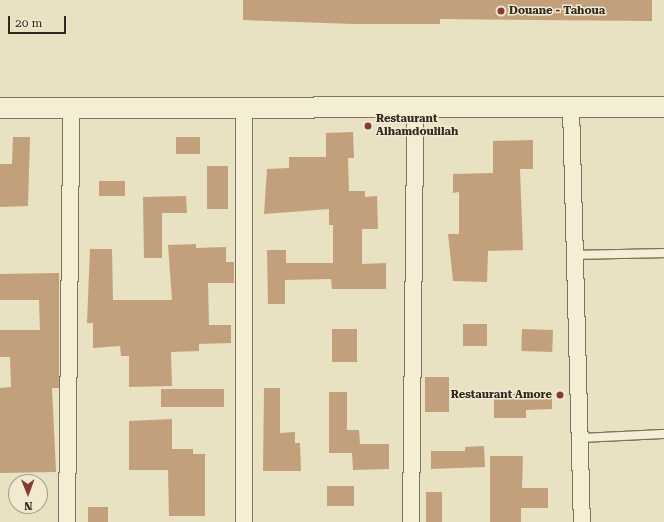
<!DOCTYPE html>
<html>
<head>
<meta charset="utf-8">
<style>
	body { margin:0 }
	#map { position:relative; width:664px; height:522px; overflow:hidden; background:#e8e1c2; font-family:"Roboto Serif",serif }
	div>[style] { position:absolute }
	.building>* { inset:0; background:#c3a07c; transform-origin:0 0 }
	.roads { filter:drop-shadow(1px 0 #80725b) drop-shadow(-1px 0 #80725b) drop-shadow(0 1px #80725b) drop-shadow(0 -1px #80725b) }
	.service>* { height:8px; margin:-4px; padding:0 4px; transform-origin:4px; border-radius:4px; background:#f4eed4 }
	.minor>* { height:16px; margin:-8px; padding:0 8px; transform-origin:8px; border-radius:8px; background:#f4eed4 }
	.tertiary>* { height:20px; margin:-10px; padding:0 10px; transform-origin:10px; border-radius:10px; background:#f4eed4 }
	.dots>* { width:11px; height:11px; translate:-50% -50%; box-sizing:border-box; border:2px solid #f1ead0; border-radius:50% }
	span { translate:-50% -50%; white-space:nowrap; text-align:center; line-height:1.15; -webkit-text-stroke:3px #f1ead0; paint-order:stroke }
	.poi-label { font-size:11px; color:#31291e; font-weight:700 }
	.left { translate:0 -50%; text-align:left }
	.right { translate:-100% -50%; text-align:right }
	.north { position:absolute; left:8px; top:474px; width:40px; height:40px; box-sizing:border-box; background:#f1ead0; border:1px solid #a49d89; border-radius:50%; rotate:179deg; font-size:11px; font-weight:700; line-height:16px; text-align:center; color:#31291e }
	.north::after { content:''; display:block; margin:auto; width:14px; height:18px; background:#883932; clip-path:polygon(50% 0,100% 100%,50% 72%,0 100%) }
	.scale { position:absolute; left:8px; top:16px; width:58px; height:18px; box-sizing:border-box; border:2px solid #31291e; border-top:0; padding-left:5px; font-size:12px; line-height:14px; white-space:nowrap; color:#31291e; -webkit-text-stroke:3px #f1ead0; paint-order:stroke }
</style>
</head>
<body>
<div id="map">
	<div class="building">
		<i style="clip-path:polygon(243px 0,652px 0,652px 21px,440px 19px,440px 24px,354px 24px,243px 20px)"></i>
		<i style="clip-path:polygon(353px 132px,354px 158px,348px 158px,349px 191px,365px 191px,365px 197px,377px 196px,378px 229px,362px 229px,362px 264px,386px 263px,386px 289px,332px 289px,331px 279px,285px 280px,285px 304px,268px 304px,267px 250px,286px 250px,286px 263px,333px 263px,333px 225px,329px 225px,329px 209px,264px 214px,267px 169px,289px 168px,289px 157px,326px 157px,326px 133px)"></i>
		<i style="clip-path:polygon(13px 137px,30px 137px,28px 206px,0 207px,0 164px,12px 164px)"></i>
		<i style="left:176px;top:137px;width:24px;height:17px"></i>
		<i style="clip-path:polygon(533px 140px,533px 169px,520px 169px,523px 250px,488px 251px,487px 282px,453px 281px,448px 234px,459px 234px,459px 192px,453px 193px,453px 174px,493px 173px,493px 141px)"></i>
		<i style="left:207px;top:166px;width:21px;height:43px"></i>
		<i style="left:99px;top:181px;width:26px;height:15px"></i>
		<i style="clip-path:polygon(186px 196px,187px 213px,162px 213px,162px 258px,144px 258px,143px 197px)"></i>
		<i style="clip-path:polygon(196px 244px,196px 248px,226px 247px,226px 262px,234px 262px,234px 283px,208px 283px,209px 325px,231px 325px,231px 343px,199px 344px,199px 351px,171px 352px,172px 386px,129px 387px,129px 356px,121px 356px,120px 346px,93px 348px,93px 323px,87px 323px,90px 249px,112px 249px,113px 300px,172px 300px,168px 245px)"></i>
		<i style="clip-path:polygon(59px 273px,59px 388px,52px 388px,56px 472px,0 473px,0 388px,11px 387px,10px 357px,0 357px,0 330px,40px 330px,39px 300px,0 300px,0 274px)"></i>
		<i style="left:463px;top:324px;width:24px;height:22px"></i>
		<i style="left:332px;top:329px;width:25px;height:33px"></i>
		<i style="left:522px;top:329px;width:31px;height:22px;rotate:2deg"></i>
		<i style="left:425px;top:377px;width:24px;height:35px"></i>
		<i style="clip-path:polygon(264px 388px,280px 388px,280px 433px,295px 432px,295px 443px,300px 443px,301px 471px,263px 471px)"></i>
		<i style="left:224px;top:389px;width:18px;height:63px;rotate:90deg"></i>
		<i style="clip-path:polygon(329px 392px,347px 392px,347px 430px,359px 430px,360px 444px,389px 444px,389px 469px,353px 470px,352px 453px,329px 453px)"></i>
		<i style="clip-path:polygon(552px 393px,552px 409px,526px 410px,526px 418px,494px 418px,494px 394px)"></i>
		<i style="clip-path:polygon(172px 419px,172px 449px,193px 449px,193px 454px,205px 454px,205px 516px,169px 516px,168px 470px,129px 470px,129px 421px)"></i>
		<i style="clip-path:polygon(484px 446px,485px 467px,431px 469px,431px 451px,465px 451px,465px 447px)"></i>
		<i style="clip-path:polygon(490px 456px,523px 456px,522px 488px,548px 488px,548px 508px,521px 508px,521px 522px,490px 522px)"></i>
		<i style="left:354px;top:486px;width:20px;height:27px;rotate:90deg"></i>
		<i style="left:426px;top:492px;width:16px;height:30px"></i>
		<i style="left:108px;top:507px;width:15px;height:20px;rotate:90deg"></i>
	</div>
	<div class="roads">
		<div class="service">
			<i style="left:575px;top:255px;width:89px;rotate:-1.3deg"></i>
			<i style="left:580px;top:438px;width:84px;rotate:-2.7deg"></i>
		</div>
		<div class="minor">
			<i style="left:571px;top:107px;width:415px;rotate:88.5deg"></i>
			<i style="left:244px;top:108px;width:414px;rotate:90deg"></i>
			<i style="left:67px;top:522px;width:414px;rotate:-89.4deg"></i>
			<i style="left:411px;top:522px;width:414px;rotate:-89.4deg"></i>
		</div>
		<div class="tertiary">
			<i style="left:0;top:108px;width:664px;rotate:-0.09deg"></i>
		</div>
	</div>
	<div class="dots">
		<i style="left:501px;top:11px;background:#883932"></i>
		<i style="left:368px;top:126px;background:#883932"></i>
		<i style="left:560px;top:395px;background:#883932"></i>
	</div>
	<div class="poi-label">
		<span class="left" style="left:509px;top:11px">Douane - Tahoua</span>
		<span class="left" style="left:376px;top:126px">Restaurant<br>Alhamdoulilah</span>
		<span class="right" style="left:552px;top:395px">Restaurant Amore</span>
	</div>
	<div class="north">N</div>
	<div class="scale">20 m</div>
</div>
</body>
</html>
